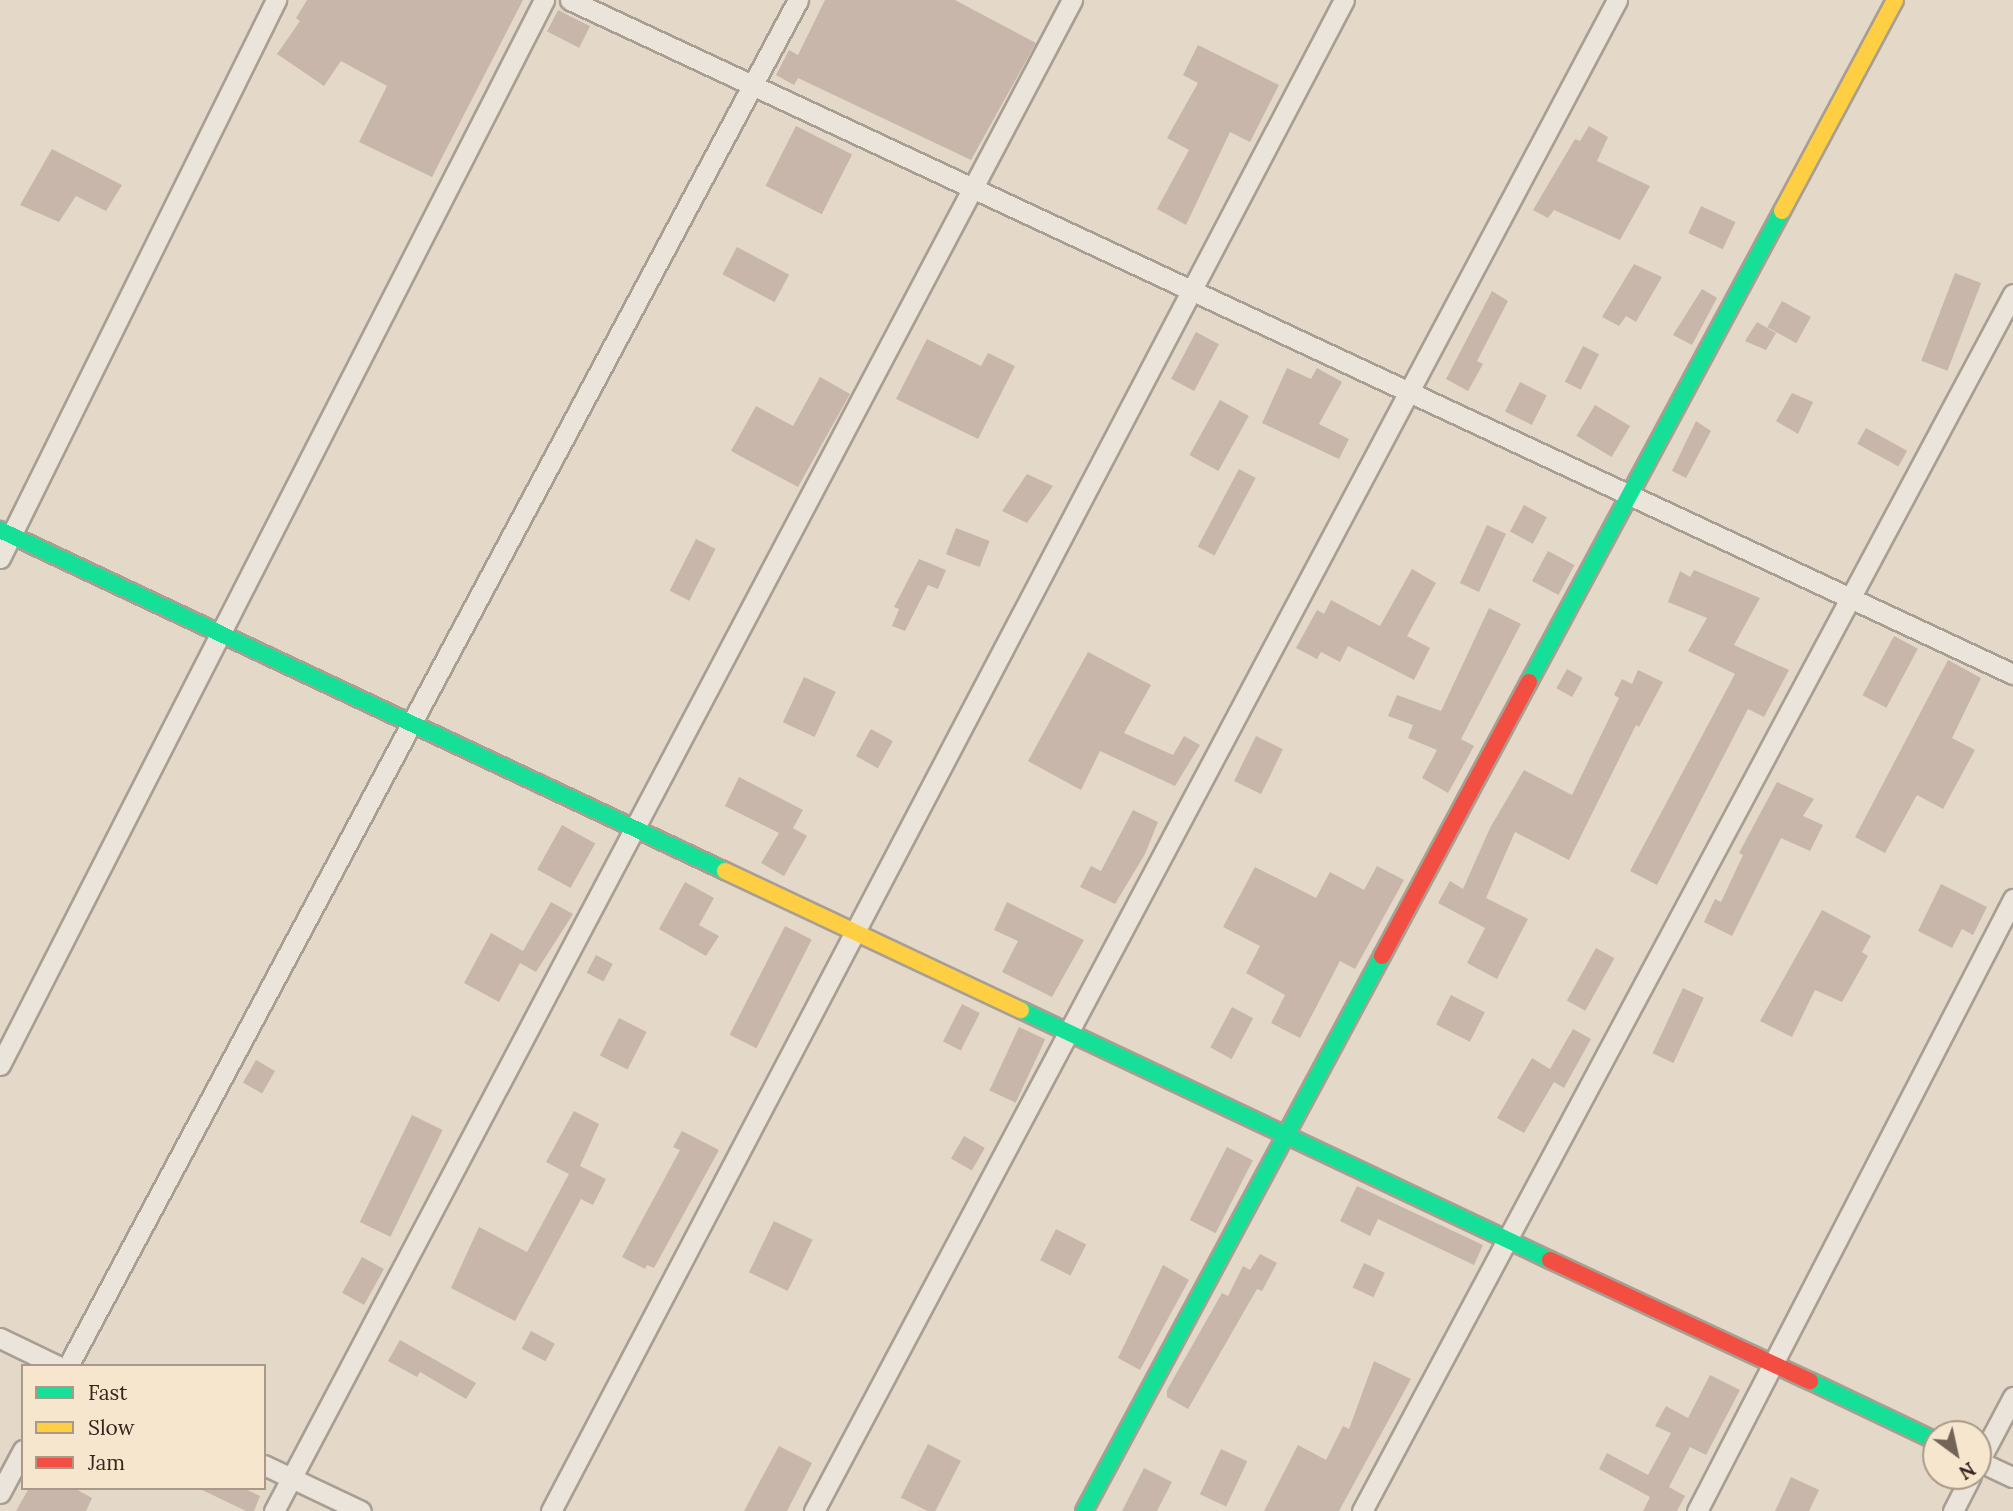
<!DOCTYPE html>
<html>
<head>
<meta charset="utf-8">
<style>
	body { margin:0 }
	#map { position:relative; width:2013px; height:1511px; overflow:hidden; background:#e4d9c8; font-family:Lora,serif }
	div>[style] { position:absolute }
	.building>* { inset:0; background:#c7b6a9; transform-origin:0 0 }
	.roads { filter:drop-shadow(2px 0 #a89e92) drop-shadow(-2px 0 #a89e92) drop-shadow(0 2px #a89e92) drop-shadow(0 -2px #a89e92) }
	.street>* { height:19px; margin:-9.5px; padding:0 9.5px; transform-origin:9.5px; border-radius:9.5px; background:#ebe4db }
	.fast>* { height:16px; margin:-8px; padding:0 8px; transform-origin:8px; border-radius:8px; background:#16e098 }
	.slow>* { height:16px; margin:-8px; padding:0 8px; transform-origin:8px; border-radius:8px; background:#ffcf43 }
	.jam>* { height:16px; margin:-8px; padding:0 8px; transform-origin:8px; border-radius:8px; background:#f24e42 }
	span { translate:-50% -50%; white-space:nowrap; text-align:center; line-height:1.15; -webkit-text-stroke:7px #f6e6cd; paint-order:stroke }
	.legend { position:absolute; left:21px; top:1364px; width:245px; height:126px; box-sizing:border-box; background:#f6e6cd; border:2px solid #a99986; margin:0; padding:9px 12px; list-style:none; font-size:21px; color:#36251b }
	.legend li { display:flex; align-items:center; gap:14px; height:35px }
	.legend b { width:35px; border:2px solid #a99986 }
	.north { position:absolute; left:1922px; top:1420px; width:70px; height:70px; box-sizing:border-box; background:#f6e6cd; border:2px solid #a99986; border-radius:50%; rotate:147deg; font-size:19px; font-weight:700; line-height:28px; text-align:center; color:#36251b }
	.north::after { content:''; display:block; margin:auto; width:24px; height:32px; background:#736458; clip-path:polygon(50% 0,100% 100%,50% 72%,0 100%) }
</style>
</head>
<body>
<div id="map">
	<div class="building">
		<i style="clip-path:polygon(307px 0,523px 0,432px 177px,359px 142px,387px 86px,341px 61px,324px 86px,277px 54px,300px 21px,296px 18px)"></i>
		<i style="clip-path:polygon(825px 0,955px 0,1036px 43px,971px 160px,798px 78px,794px 85px,776px 75px,789px 50px,798px 55px)"></i>
		<i style="left:558px;top:10px;width:36px;height:24px;rotate:27deg"></i>
		<i style="clip-path:polygon(1198px 45px,1279px 85px,1250px 142px,1230px 132px,1186px 225px,1157px 209px,1189px 150px,1167px 138px,1198px 83px,1183px 75px)"></i>
		<i style="left:796px;top:126px;width:63px;height:67px;rotate:27deg"></i>
		<i style="clip-path:polygon(1589px 126px,1608px 137px,1597px 161px,1650px 186px,1620px 240px,1554px 210px,1548px 218px,1533px 210px,1575px 139px,1580px 141px)"></i>
		<i style="clip-path:polygon(52px 149px,122px 185px,106px 211px,76px 196px,59px 222px,20px 205px)"></i>
		<i style="left:1701px;top:206px;width:38px;height:30px;rotate:25deg"></i>
		<i style="left:737px;top:247px;width:59px;height:31px;rotate:28deg"></i>
		<i style="clip-path:polygon(1634px 264px,1662px 277px,1636px 322px,1626px 316px,1619px 326px,1602px 317px)"></i>
		<i style="left:1955px;top:273px;width:28px;height:94px;rotate:21deg"></i>
		<i style="clip-path:polygon(1702px 289px,1717px 298px,1692px 345px,1673px 335px)"></i>
		<i style="clip-path:polygon(1492px 291px,1508px 301px,1477px 361px,1483px 364px,1468px 391px,1446px 379px)"></i>
		<i style="left:1782px;top:301px;width:33px;height:30px;rotate:29deg"></i>
		<i style="clip-path:polygon(1757px 322px,1776px 333px,1766px 350px,1745px 341px)"></i>
		<i style="left:1196px;top:332px;width:26px;height:53px;rotate:28deg"></i>
		<i style="clip-path:polygon(927px 339px,981px 366px,988px 353px,1015px 366px,978px 439px,896px 399px)"></i>
		<i style="left:1583px;top:346px;width:18px;height:40px;rotate:27deg"></i>
		<i style="clip-path:polygon(1287px 368px,1311px 379px,1317px 368px,1342px 382px,1319px 424px,1349px 439px,1339px 459px,1262px 423px)"></i>
		<i style="clip-path:polygon(820px 377px,850px 394px,798px 487px,731px 451px,756px 406px,793px 426px)"></i>
		<i style="left:1520px;top:382px;width:30px;height:33px;rotate:27deg"></i>
		<i style="clip-path:polygon(1792px 393px,1813px 402px,1798px 434px,1776px 421px)"></i>
		<i style="left:1220px;top:400px;width:33px;height:63px;rotate:29deg"></i>
		<i style="left:1595px;top:405px;width:41px;height:36px;rotate:31deg"></i>
		<i style="clip-path:polygon(1696px 421px,1711px 431px,1686px 478px,1672px 471px)"></i>
		<i style="left:1866px;top:428px;width:47px;height:18px;rotate:29deg"></i>
		<i style="left:1239px;top:469px;width:19px;height:88px;rotate:28deg"></i>
		<i style="clip-path:polygon(1027px 474px,1053px 486px,1027px 523px,1002px 511px)"></i>
		<i style="left:1524px;top:505px;width:26px;height:30px;rotate:28deg"></i>
		<i style="left:1487px;top:525px;width:21px;height:64px;rotate:25deg"></i>
		<i style="left:956px;top:528px;width:36px;height:28px;rotate:21deg"></i>
		<i style="left:696px;top:539px;width:22px;height:58px;rotate:27deg"></i>
		<i style="left:1548px;top:551px;width:30px;height:34px;rotate:28deg"></i>
		<i style="clip-path:polygon(919px 559px,946px 570px,938px 589px,928px 585px,905px 631px,892px 626px,899px 609px,894px 607px)"></i>
		<i style="clip-path:polygon(1412px 569px,1436px 583px,1407px 636px,1430px 648px,1414px 680px,1348px 646px,1340px 662px,1321px 652px,1317px 659px,1296px 648px,1317px 610px,1324px 614px,1331px 600px,1380px 626px)"></i>
		<i style="clip-path:polygon(1694px 570px,1760px 598px,1734px 645px,1789px 670px,1764px 717px,1748px 709px,1657px 885px,1630px 871px,1735px 674px,1688px 651px,1707px 618px,1668px 602px,1680px 571px,1690px 577px)"></i>
		<i style="clip-path:polygon(1489px 608px,1521px 624px,1461px 739px,1474px 746px,1448px 793px,1422px 778px,1437px 750px,1408px 738px,1413px 725px,1388px 716px,1397px 695px,1441px 711px)"></i>
		<i style="left:1894px;top:636px;width:27px;height:67px;rotate:28deg"></i>
		<i style="clip-path:polygon(1088px 652px,1151px 685px,1124px 733px,1173px 755px,1184px 736px,1200px 745px,1175px 786px,1100px 751px,1081px 790px,1028px 761px)"></i>
		<i style="clip-path:polygon(1948px 660px,1981px 678px,1952px 738px,1975px 750px,1943px 809px,1917px 795px,1885px 853px,1855px 837px)"></i>
		<i style="left:1567px;top:669px;width:18px;height:22px;rotate:29deg"></i>
		<i style="clip-path:polygon(1638px 670px,1663px 682px,1639px 727px,1636px 725px,1569px 860px,1515px 832px,1486px 898px,1528px 919px,1497px 979px,1467px 963px,1485px 928px,1438px 903px,1450px 881px,1463px 889px,1490px 828px,1524px 770px,1572px 795px,1619px 698px,1614px 695px,1622px 679px,1632px 684px)"></i>
		<i style="left:804px;top:677px;width:35px;height:50px;rotate:25deg"></i>
		<i style="left:871px;top:729px;width:25px;height:31px;rotate:29deg"></i>
		<i style="left:1256px;top:736px;width:30px;height:50px;rotate:26deg"></i>
		<i style="clip-path:polygon(739px 777px,803px 810px,793px 828px,807px 836px,784px 876px,761px 863px,779px 833px,725px 806px)"></i>
		<i style="clip-path:polygon(1777px 782px,1814px 799px,1803px 816px,1823px 825px,1810px 851px,1781px 838px,1732px 936px,1704px 922px,1715px 899px,1721px 902px,1743px 855px,1739px 853px)"></i>
		<i style="clip-path:polygon(1133px 810px,1158px 822px,1145px 854px,1115px 904px,1080px 887px,1091px 866px,1101px 871px)"></i>
		<i style="left:562px;top:825px;width:38px;height:51px;rotate:29deg"></i>
		<i style="clip-path:polygon(1377px 866px,1404px 880px,1355px 969px,1340px 961px,1300px 1038px,1271px 1023px,1285px 995px,1246px 973px,1260px 946px,1223px 927px,1255px 867px,1316px 898px,1330px 872px,1364px 890px)"></i>
		<i style="clip-path:polygon(685px 882px,714px 898px,699px 925px,719px 936px,706px 956px,659px 929px)"></i>
		<i style="clip-path:polygon(1941px 884px,1987px 907px,1973px 935px,1962px 929px,1952px 948px,1918px 931px)"></i>
		<i style="clip-path:polygon(551px 902px,573px 914px,536px 972px,520px 963px,499px 1002px,464px 983px,491px 933px,523px 951px)"></i>
		<i style="clip-path:polygon(1007px 902px,1084px 940px,1052px 997px,1002px 972px,1018px 941px,994px 930px)"></i>
		<i style="clip-path:polygon(1822px 910px,1871px 936px,1862px 952px,1868px 956px,1842px 1002px,1815px 990px,1792px 1037px,1760px 1021px)"></i>
		<i style="left:785px;top:926px;width:30px;height:122px;rotate:27deg"></i>
		<i style="left:1596px;top:948px;width:21px;height:60px;rotate:29deg"></i>
		<i style="left:596px;top:955px;width:19px;height:20px;rotate:28deg"></i>
		<i style="left:1683px;top:988px;width:23px;height:72px;rotate:25deg"></i>
		<i style="left:1451px;top:995px;width:38px;height:33px;rotate:27deg"></i>
		<i style="left:962px;top:1004px;width:20px;height:42px;rotate:27deg"></i>
		<i style="left:1232px;top:1007px;width:24px;height:46px;rotate:28deg"></i>
		<i style="left:619px;top:1018px;width:31px;height:42px;rotate:27deg"></i>
		<i style="left:1019px;top:1027px;width:29px;height:70px;rotate:25deg"></i>
		<i style="clip-path:polygon(1573px 1029px,1591px 1039px,1564px 1088px,1554px 1082px,1524px 1133px,1497px 1118px,1532px 1058px,1550px 1069px)"></i>
		<i style="left:256px;top:1060px;width:22px;height:26px;rotate:30deg"></i>
		<i style="clip-path:polygon(574px 1111px,599px 1124px,580px 1166px,606px 1179px,593px 1205px,581px 1199px,515px 1321px,451px 1288px,479px 1227px,527px 1252px,569px 1174px,546px 1162px)"></i>
		<i style="left:412px;top:1115px;width:34px;height:119px;rotate:26deg"></i>
		<i style="clip-path:polygon(682px 1131px,719px 1150px,654px 1268px,647px 1265px,645px 1269px,622px 1257px,680px 1150px,673px 1147px)"></i>
		<i style="left:964px;top:1136px;width:24px;height:26px;rotate:30deg"></i>
		<i style="left:1227px;top:1147px;width:29px;height:82px;rotate:27deg"></i>
		<i style="clip-path:polygon(1357px 1186px,1483px 1245px,1474px 1265px,1378px 1219px,1370px 1236px,1340px 1221px)"></i>
		<i style="left:774px;top:1221px;width:43px;height:57px;rotate:26deg"></i>
		<i style="left:1056px;top:1229px;width:34px;height:35px;rotate:27deg"></i>
		<i style="clip-path:polygon(1260px 1254px,1277px 1263px,1262px 1291px,1257px 1289px,1188px 1409px,1167px 1397px,1167px 1390px,1222px 1293px,1228px 1296px,1243px 1266px,1250px 1270px)"></i>
		<i style="left:362px;top:1257px;width:25px;height:41px;rotate:29deg"></i>
		<i style="left:1364px;top:1263px;width:23px;height:27px;rotate:25deg"></i>
		<i style="clip-path:polygon(1163px 1265px,1189px 1280px,1140px 1370px,1118px 1358px)"></i>
		<i style="left:531px;top:1331px;width:27px;height:20px;rotate:28deg"></i>
		<i style="clip-path:polygon(400px 1340px,476px 1383px,466px 1399px,420px 1372px,417px 1377px,388px 1361px)"></i>
		<i style="clip-path:polygon(1374px 1361px,1411px 1379px,1339px 1511px,1264px 1511px,1298px 1445px,1326px 1460px,1343px 1426px,1349px 1429px)"></i>
		<i style="clip-path:polygon(1710px 1375px,1740px 1390px,1706px 1455px,1690px 1447px,1669px 1487px,1685px 1496px,1677px 1511px,1643px 1511px,1650px 1497px,1599px 1469px,1607px 1453px,1648px 1475px,1671px 1433px,1655px 1426px,1666px 1406px,1688px 1418px)"></i>
		<i style="left:928px;top:1444px;width:37px;height:60px;rotate:27deg"></i>
		<i style="clip-path:polygon(779px 1446px,812px 1463px,787px 1511px,744px 1511px)"></i>
		<i style="left:1221px;top:1449px;width:29px;height:50px;rotate:25deg"></i>
		<i style="clip-path:polygon(1144px 1468px,1172px 1482px,1157px 1511px,1122px 1511px)"></i>
		<i style="clip-path:polygon(1791px 1477px,1819px 1490px,1809px 1511px,1775px 1511px)"></i>
		<i style="clip-path:polygon(29px 1488px,74px 1488px,92px 1498px,86px 1511px,16px 1511px)"></i>
		<i style="clip-path:polygon(198px 1488px,243px 1488px,260px 1496px,254px 1511px,246px 1511px)"></i>
	</div>
	<div class="roads">
		<div class="street">
			<i style="left:570px;top:0;width:1593px;rotate:25.04deg"></i>
			<i style="left:0;top:558px;width:623px;rotate:-63.68deg"></i>
			<i style="left:0;top:1065px;width:1196px;rotate:-62.94deg"></i>
			<i style="left:0;top:1338px;width:64px;rotate:25.8deg"></i>
			<i style="left:68px;top:1366px;width:1549px;rotate:-61.88deg"></i>
			<i style="left:1978px;top:1461px;width:38px;rotate:25deg"></i>
			<i style="left:1978px;top:1463px;width:75px;rotate:-62.1deg"></i>
			<i style="left:264px;top:1465px;width:107px;rotate:25.4deg"></i>
			<i style="left:0;top:1493px;width:49px;rotate:-61.9deg"></i>
			<i style="left:274px;top:1511px;width:1709px;rotate:-62.16deg"></i>
			<i style="left:551px;top:1511px;width:1706px;rotate:-62.31deg"></i>
			<i style="left:814px;top:1511px;width:1711px;rotate:-62.01deg"></i>
			<i style="left:1362px;top:1511px;width:1380px;rotate:-61.86deg"></i>
			<i style="left:1697px;top:1511px;width:689px;rotate:-62.69deg"></i>
			<i style="left:1953px;top:1511px;width:39px;rotate:-63deg"></i>
		</div>
		<div class="fast">
			<i style="left:0;top:530px;width:801px;rotate:25.19deg"></i>
			<i style="left:1529px;top:682px;width:535px;rotate:-61.76deg"></i>
			<i style="left:1021px;top:1010px;width:585px;rotate:25.29deg"></i>
			<i style="left:1810px;top:1381px;width:140px;rotate:25.5deg"></i>
			<i style="left:1084px;top:1511px;width:630px;rotate:-61.77deg"></i>
		</div>
		<div class="slow">
			<i style="left:1782px;top:211px;width:239px;rotate:-61.8deg"></i>
			<i style="left:725px;top:871px;width:327px;rotate:25.2deg"></i>
		</div>
		<div class="jam">
			<i style="left:1382px;top:956px;width:311px;rotate:-61.8deg"></i>
			<i style="left:1550px;top:1260px;width:287px;rotate:25deg"></i>
		</div>
	</div>
	<ul class="legend">
	<li><b style="height:9px;background:#16e098"></b>Fast</li>
	<li><b style="height:9px;background:#ffcf43"></b>Slow</li>
	<li><b style="height:9px;background:#f24e42"></b>Jam</li>
	</ul>
	<div class="north">N</div>
</div>
</body>
</html>
